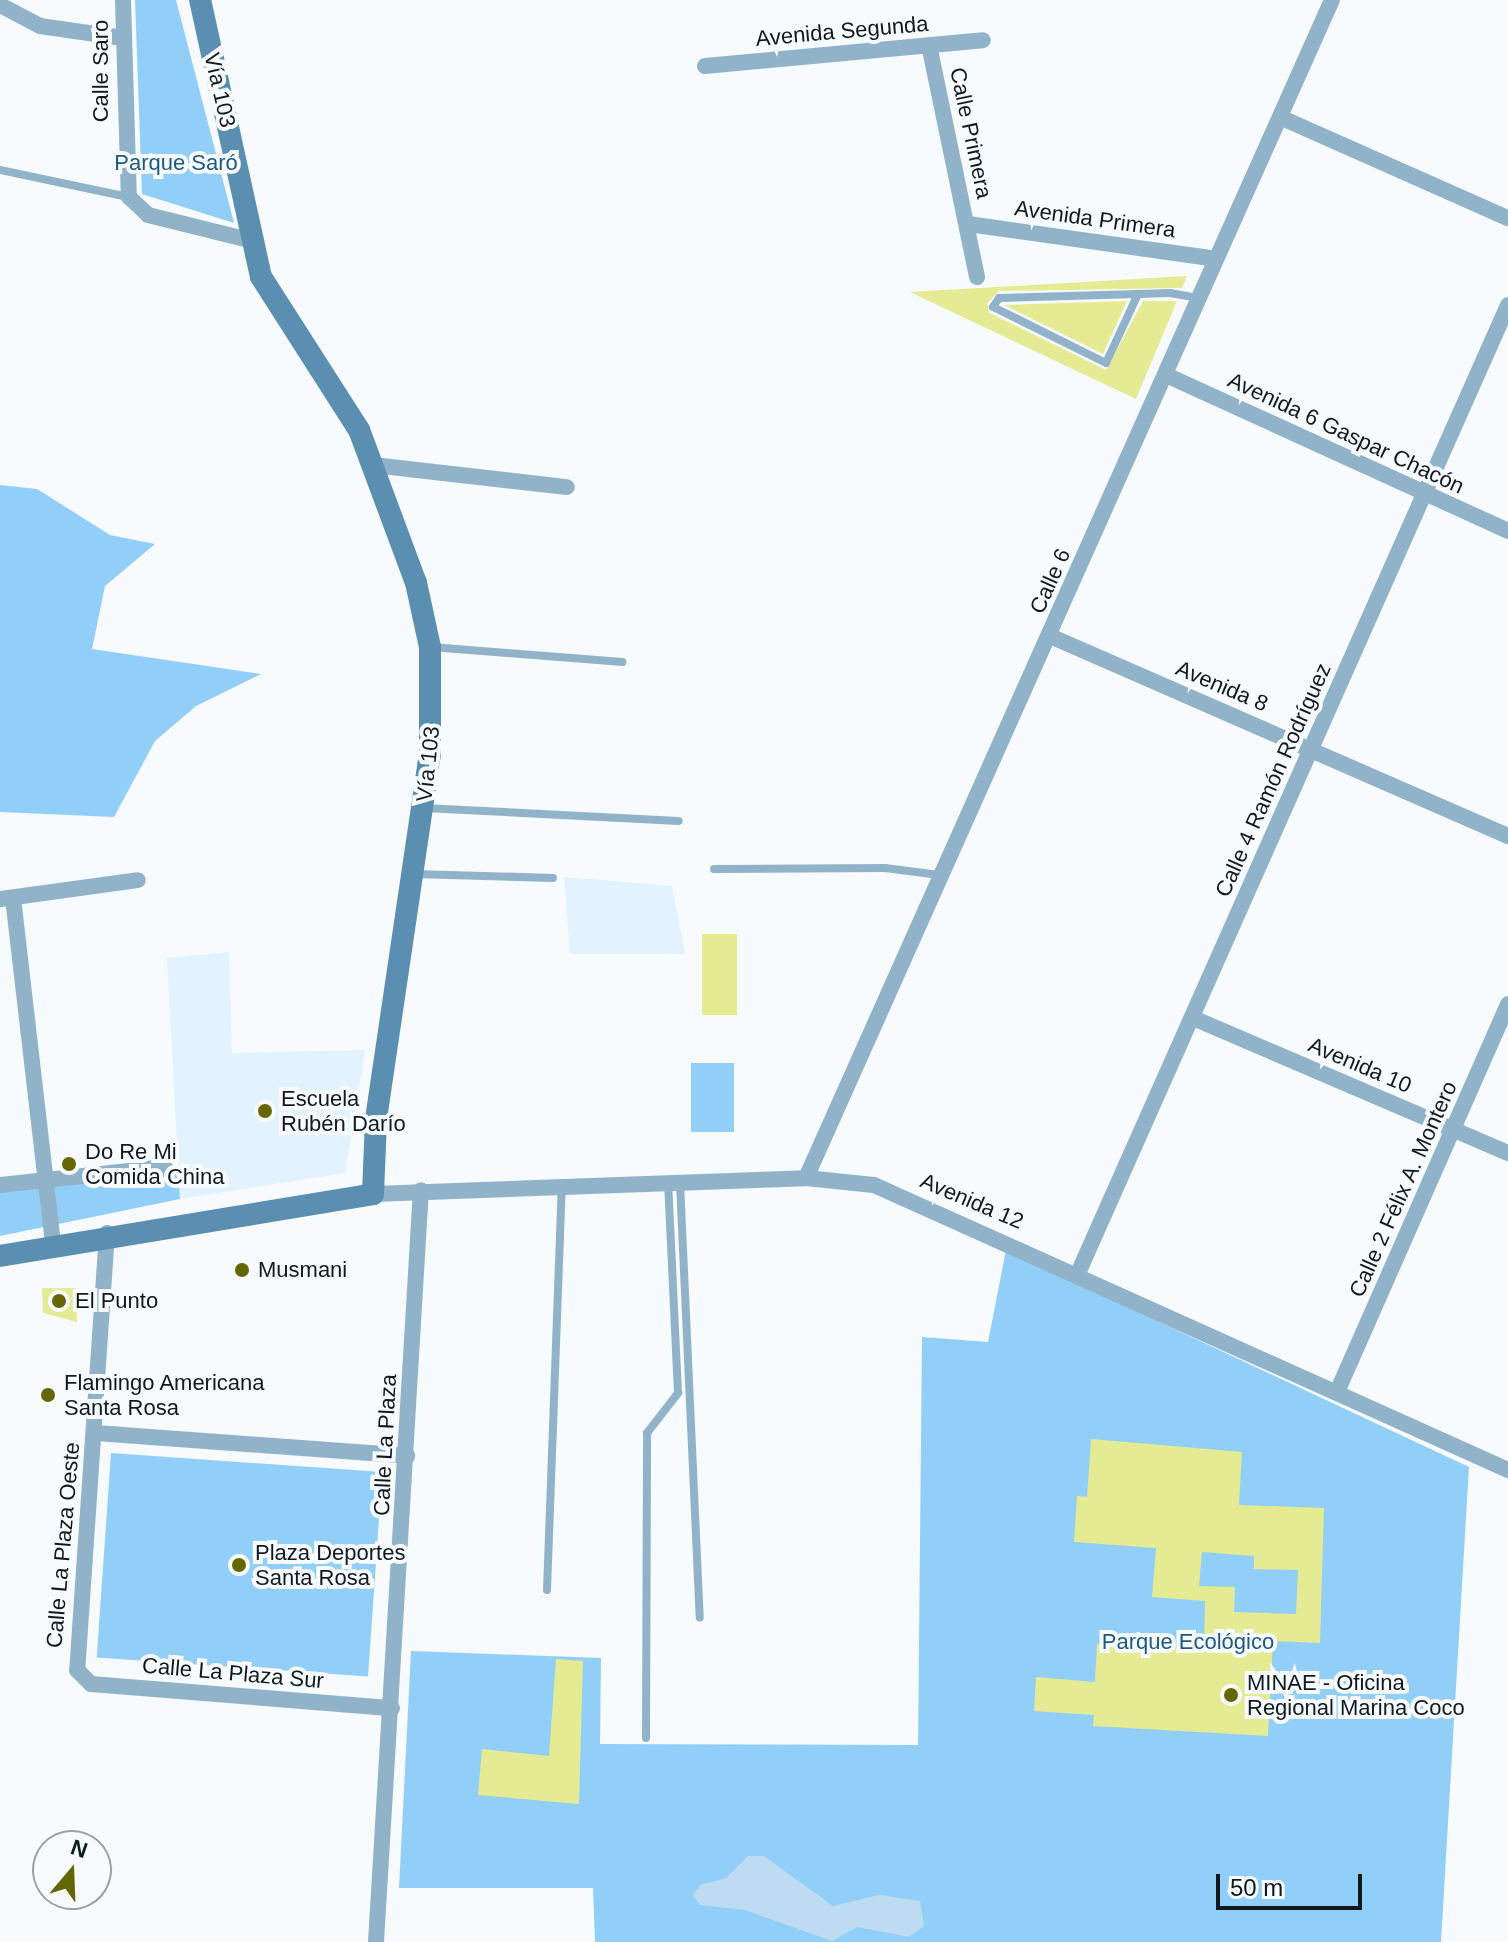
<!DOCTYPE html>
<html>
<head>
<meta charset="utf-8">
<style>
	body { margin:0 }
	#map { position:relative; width:1508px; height:1942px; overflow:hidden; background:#f7fbfe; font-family:Helvetica,sans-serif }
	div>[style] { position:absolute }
	.built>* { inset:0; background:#e2f3ff }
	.green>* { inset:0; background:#91cff9; transform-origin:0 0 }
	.water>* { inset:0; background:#bddcf2 }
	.building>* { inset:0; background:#e4eb92; transform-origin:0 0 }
	.lane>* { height:8px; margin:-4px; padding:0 4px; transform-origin:4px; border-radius:4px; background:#91b3ca }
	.street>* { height:16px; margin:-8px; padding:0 8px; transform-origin:8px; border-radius:8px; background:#91b3ca }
	.secondary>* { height:22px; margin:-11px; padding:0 11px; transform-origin:11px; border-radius:11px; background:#5b8fb1 }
	.dots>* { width:22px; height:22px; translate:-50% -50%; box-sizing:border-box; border:4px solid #f7fbfe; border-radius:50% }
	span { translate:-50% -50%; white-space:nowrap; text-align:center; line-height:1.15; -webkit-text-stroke:8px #f7fbfe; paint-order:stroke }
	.street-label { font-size:22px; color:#12191e }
	.park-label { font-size:22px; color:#1c5a7e }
	.poi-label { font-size:22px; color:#12191e }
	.left { translate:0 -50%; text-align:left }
	.north { position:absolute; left:32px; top:1830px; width:80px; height:80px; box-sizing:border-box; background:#f7fbfe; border:2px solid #9ba1a4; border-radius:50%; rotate:19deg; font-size:22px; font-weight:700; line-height:32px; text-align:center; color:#12191e }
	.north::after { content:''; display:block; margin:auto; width:28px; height:36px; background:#646703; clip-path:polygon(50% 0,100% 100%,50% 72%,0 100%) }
	.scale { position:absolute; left:1216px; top:1874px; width:146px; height:36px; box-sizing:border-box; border:4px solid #12191e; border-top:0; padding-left:10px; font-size:24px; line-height:28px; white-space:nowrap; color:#12191e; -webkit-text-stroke:6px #f7fbfe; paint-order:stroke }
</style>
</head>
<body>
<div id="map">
	<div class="built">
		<i style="clip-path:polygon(564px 877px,672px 886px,685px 954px,570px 954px)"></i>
		<i style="clip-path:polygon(229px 952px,232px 1053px,365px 1050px,345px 1173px,180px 1199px,167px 958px)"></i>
	</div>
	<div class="green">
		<i style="clip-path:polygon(135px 0,176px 0,234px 223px,142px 194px)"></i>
		<i style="clip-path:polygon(0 485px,37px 489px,110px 535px,155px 544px,105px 586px,92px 649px,261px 674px,196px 706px,155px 741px,114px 817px,0 812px)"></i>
		<i style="left:691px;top:1063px;width:43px;height:69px"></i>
		<i style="clip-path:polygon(178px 1168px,180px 1199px,0 1236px,0 1190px)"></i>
		<i style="clip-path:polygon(1006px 1250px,1469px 1467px,1441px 1942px,595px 1942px,593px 1888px,399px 1888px,411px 1651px,601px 1658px,600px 1744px,918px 1745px,922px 1337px,988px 1342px)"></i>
		<i style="left:111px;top:1453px;width:272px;height:205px;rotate:4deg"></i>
	</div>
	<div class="water">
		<i style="clip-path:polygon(748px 1856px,764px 1856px,833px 1906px,879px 1895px,920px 1901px,924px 1926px,909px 1937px,857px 1927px,832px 1941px,745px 1910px,700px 1905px,693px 1895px,700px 1885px,726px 1878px)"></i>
	</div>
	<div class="building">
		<i style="clip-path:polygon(1187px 276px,1182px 288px,999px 291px,987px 304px,990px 313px,1106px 370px,1143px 301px,1177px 301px,1136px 399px,910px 292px)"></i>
		<i style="clip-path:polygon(1127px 301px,1103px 354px,1004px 305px)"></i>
		<i style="left:702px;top:934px;width:35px;height:81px"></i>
		<i style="clip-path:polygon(42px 1288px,76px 1288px,77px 1322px,43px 1313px)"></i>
		<i style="clip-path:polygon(evenodd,1091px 1439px,1242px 1452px,1239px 1505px,1324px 1508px,1320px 1643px,1273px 1641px,1268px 1736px,1093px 1726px,1094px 1715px,1034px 1711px,1036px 1677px,1095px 1682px,1097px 1644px,1204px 1649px,1205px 1601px,1152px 1597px,1156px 1548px,1074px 1542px,1077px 1496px,1087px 1497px,1091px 1439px,1202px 1552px,1254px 1556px,1254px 1569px,1298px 1570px,1296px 1614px,1234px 1612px,1235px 1587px,1199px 1586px,1202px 1552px)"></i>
		<i style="clip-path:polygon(556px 1659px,583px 1661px,579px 1804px,478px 1795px,482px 1749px,549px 1756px)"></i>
	</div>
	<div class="lane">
		<i style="left:0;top:170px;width:131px;rotate:11.9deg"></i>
		<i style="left:1138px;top:294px;width:76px;rotate:114.9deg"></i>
		<i style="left:1106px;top:363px;width:126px;rotate:-153.6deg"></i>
		<i style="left:993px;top:307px;width:11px;rotate:-56deg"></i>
		<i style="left:999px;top:298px;width:139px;rotate:-1.6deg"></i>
		<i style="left:1138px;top:294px;width:32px;rotate:-2deg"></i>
		<i style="left:1170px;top:293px;width:28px;rotate:10deg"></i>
		<i style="left:431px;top:647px;width:192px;rotate:4.5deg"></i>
		<i style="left:424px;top:808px;width:255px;rotate:2.9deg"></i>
		<i style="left:714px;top:869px;width:171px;rotate:-0.3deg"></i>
		<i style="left:885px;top:868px;width:55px;rotate:7.3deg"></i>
		<i style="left:414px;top:874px;width:139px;rotate:1.6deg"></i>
		<i style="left:680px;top:1183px;width:435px;rotate:87.4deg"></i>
		<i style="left:547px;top:1590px;width:404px;rotate:-87.9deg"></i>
		<i style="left:646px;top:1738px;width:305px;rotate:-89.8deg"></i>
		<i style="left:647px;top:1433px;width:51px;rotate:-52.2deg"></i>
		<i style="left:678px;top:1393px;width:210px;rotate:-92.7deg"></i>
	</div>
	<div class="street">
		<i style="left:123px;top:0;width:197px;rotate:88.3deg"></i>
		<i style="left:129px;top:197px;width:26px;rotate:43deg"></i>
		<i style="left:148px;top:215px;width:108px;rotate:13.9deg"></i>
		<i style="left:0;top:5px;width:45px;rotate:27.7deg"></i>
		<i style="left:40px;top:26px;width:84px;rotate:8.2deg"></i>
		<i style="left:929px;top:45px;width:237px;rotate:78.3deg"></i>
		<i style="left:705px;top:66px;width:279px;rotate:-5.3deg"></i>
		<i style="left:1282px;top:118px;width:247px;rotate:23.9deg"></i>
		<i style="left:968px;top:224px;width:250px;rotate:8deg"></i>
		<i style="left:1166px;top:375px;width:376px;rotate:24.5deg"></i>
		<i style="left:373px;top:465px;width:195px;rotate:6.5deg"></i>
		<i style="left:1050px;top:636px;width:500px;rotate:23.6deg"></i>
		<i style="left:13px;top:898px;width:349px;rotate:83.4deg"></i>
		<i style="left:0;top:899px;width:139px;rotate:-7.8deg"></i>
		<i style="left:1193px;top:1018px;width:343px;rotate:23.2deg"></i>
		<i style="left:806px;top:1178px;width:1290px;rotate:-65.94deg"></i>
		<i style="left:0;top:1185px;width:166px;rotate:-6.2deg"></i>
		<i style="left:373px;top:1194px;width:433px;rotate:-2.1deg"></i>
		<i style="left:806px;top:1178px;width:68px;rotate:5.9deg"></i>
		<i style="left:874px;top:1185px;width:695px;rotate:24.21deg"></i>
		<i style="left:107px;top:1233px;width:438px;rotate:93.9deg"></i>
		<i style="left:77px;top:1670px;width:20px;rotate:45deg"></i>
		<i style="left:91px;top:1684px;width:302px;rotate:4.6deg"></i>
		<i style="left:1079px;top:1271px;width:1057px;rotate:-66.05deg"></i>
		<i style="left:1337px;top:1392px;width:424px;rotate:-66.2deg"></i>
		<i style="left:96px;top:1433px;width:312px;rotate:4.2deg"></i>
		<i style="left:376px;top:1942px;width:753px;rotate:-86.58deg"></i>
	</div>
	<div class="secondary">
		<i style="left:0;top:1256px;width:378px;rotate:-9.4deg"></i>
		<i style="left:373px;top:1194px;width:75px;rotate:-87.7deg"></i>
		<i style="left:376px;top:1119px;width:368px;rotate:-81.6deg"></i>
		<i style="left:430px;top:755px;width:108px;rotate:-90deg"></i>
		<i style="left:430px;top:647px;width:66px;rotate:-102.3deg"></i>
		<i style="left:416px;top:583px;width:163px;rotate:-110.4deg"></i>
		<i style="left:359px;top:430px;width:182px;rotate:-122.6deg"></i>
		<i style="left:261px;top:277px;width:284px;rotate:-102.4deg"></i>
	</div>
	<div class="dots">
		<i style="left:265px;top:1111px;background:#646703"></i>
		<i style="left:69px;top:1164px;background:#646703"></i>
		<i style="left:242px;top:1270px;background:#646703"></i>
		<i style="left:59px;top:1301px;background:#646703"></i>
		<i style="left:48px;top:1395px;background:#646703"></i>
		<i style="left:239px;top:1565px;background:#646703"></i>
		<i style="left:1231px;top:1695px;background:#646703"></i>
	</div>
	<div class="street-label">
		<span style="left:842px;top:31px;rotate:-5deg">Avenida Segunda</span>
		<span style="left:101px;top:71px;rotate:-90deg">Calle Saro</span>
		<span style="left:220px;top:90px;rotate:77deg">Vía 103</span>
		<span style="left:971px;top:133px;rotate:78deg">Calle Primera</span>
		<span style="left:1095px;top:219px;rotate:8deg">Avenida Primera</span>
		<span style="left:1346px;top:433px;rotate:25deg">Avenida 6 Gaspar Chacón</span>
		<span style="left:1050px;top:581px;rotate:-66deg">Calle 6</span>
		<span style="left:1222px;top:686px;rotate:23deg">Avenida 8</span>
		<span style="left:428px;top:764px;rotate:-84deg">Vía 103</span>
		<span style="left:1273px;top:780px;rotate:-66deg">Calle 4 Ramón Rodríguez</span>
		<span style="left:1360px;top:1065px;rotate:23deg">Avenida 10</span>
		<span style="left:1403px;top:1189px;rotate:-66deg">Calle 2 Félix A. Montero</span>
		<span style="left:972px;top:1201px;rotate:23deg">Avenida 12</span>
		<span style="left:385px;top:1445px;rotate:-87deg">Calle La Plaza</span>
		<span style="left:63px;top:1545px;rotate:-85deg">Calle La Plaza Oeste</span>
		<span style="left:233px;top:1673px;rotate:5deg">Calle La Plaza Sur</span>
	</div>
	<div class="park-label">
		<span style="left:176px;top:163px">Parque Saró</span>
		<span style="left:1188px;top:1642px">Parque Ecológico</span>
	</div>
	<div class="poi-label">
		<span class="left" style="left:281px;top:1111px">Escuela<br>Rubén Darío</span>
		<span class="left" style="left:85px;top:1164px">Do Re Mi<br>Comida China</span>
		<span class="left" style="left:258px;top:1270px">Musmani</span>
		<span class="left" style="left:75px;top:1301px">El Punto</span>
		<span class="left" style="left:64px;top:1395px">Flamingo Americana<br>Santa Rosa</span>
		<span class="left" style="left:255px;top:1565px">Plaza Deportes<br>Santa Rosa</span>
		<span class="left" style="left:1247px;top:1695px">MINAE - Oficina<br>Regional Marina Coco</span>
	</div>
	<div class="north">N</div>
	<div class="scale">50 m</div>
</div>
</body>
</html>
